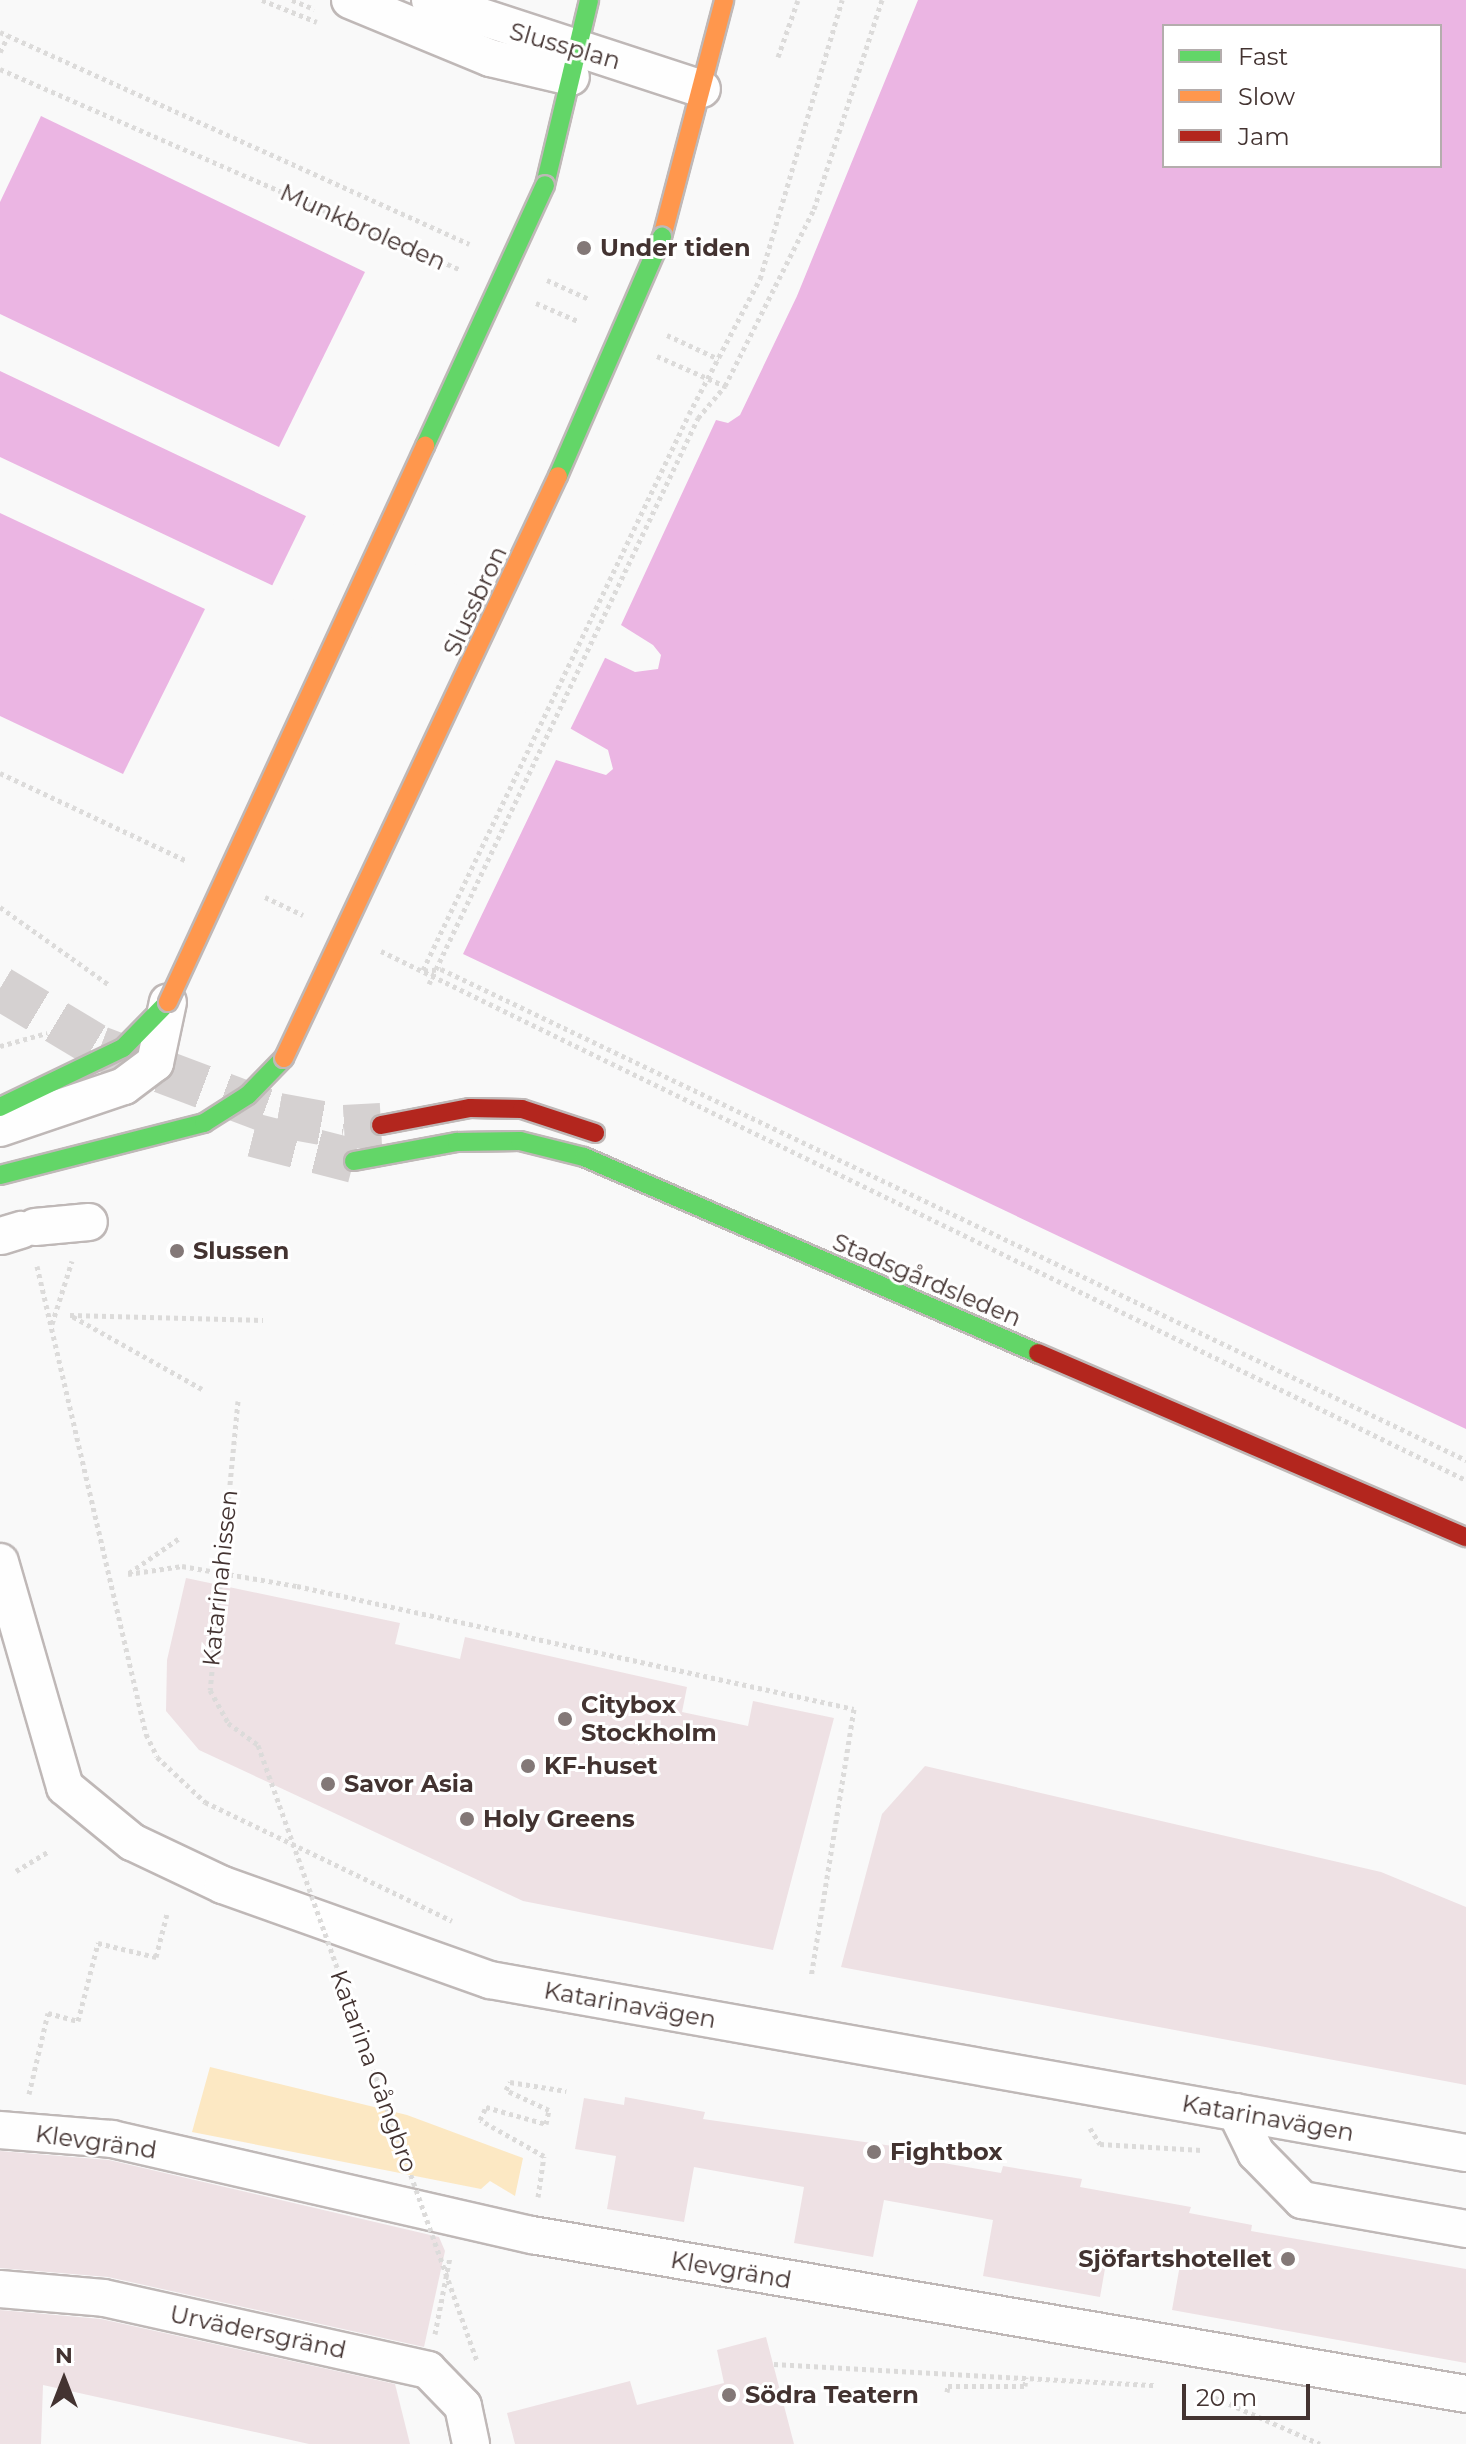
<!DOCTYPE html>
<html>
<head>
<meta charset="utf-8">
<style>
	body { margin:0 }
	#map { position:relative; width:1466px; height:2444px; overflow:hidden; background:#f9f9f9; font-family:Montserrat,sans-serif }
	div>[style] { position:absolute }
	.green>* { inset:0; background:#fce8c3 }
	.water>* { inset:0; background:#ebb5e3 }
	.pier>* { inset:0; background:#f9f9f9; transform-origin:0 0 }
	.building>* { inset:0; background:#eee1e4 }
	.secondary-tunnel>* { height:44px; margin-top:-22px; transform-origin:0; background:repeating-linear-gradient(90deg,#d5d1d1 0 44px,transparent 0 66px) }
	.path>* { height:5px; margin-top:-2.5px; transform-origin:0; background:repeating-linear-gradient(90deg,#dcdbda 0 4px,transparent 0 8px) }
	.roads { filter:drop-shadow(2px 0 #bfb8b7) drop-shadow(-2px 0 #bfb8b7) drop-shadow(0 2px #bfb8b7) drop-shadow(0 -2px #bfb8b7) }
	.street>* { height:36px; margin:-18px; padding:0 18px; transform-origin:18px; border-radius:18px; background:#fefefe }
	.fast>* { height:18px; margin:-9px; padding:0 9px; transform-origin:9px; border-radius:9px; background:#63d668 }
	.slow>* { height:18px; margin:-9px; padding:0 9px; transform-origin:9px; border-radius:9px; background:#ff974d }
	.jam>* { height:18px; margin:-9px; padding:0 9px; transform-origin:9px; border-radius:9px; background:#b3261e }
	.path-bridge>* { height:5px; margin-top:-2.5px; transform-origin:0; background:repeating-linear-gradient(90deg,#dcdbda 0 4px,transparent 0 8px) }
	.bridges { filter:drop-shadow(2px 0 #bfb8b7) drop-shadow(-2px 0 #bfb8b7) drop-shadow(0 2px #bfb8b7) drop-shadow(0 -2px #bfb8b7) }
	.fast-bridge>* { height:18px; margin:-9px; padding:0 9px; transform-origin:9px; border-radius:9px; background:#63d668 }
	.slow-bridge>* { height:18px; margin:-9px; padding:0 9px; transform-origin:9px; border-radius:9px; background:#ff974d }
	.dots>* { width:22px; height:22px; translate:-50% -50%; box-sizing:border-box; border:4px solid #fff; border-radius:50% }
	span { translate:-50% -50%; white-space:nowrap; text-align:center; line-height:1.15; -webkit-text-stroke:6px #fff; paint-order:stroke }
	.street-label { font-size:24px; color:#433331 }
	.poi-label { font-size:24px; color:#433331; font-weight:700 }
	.left { translate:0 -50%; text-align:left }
	.right { translate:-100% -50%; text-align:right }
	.legend { position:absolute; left:1162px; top:24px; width:280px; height:144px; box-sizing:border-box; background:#fff; border:2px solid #b4adad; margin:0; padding:10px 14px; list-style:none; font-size:24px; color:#433331 }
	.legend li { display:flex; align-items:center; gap:16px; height:40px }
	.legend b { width:40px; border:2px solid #b4adad }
	.north { position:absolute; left:24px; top:2340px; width:80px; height:80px; -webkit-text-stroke:6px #fff; paint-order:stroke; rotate:0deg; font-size:22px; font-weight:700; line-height:32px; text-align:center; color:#433331 }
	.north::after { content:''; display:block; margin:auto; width:28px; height:36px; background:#433331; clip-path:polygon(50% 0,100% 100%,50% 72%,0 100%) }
	.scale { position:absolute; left:1182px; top:2384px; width:128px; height:36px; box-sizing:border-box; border:4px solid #433331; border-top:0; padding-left:10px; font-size:24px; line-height:28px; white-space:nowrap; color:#433331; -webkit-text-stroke:6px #fff; paint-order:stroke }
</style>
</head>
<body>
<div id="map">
	<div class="green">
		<i style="clip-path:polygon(210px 2067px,407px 2115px,523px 2158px,515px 2196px,490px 2181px,481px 2189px,192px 2132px)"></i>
	</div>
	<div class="water">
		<i style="clip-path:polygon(evenodd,918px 0,1466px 0,1466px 1429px,463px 954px,556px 760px,606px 775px,613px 769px,608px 750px,545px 714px,0 457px,0 371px,635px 672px,658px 669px,661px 655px,653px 645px,621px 625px,716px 420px,728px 423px,740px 415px,797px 296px,918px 0,1164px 26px,1440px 26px,1440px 166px,1164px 166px,1164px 26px)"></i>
		<i style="clip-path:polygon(41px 116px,365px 272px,279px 447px,0 314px,0 202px)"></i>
		<i style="clip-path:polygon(0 513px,205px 609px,123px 774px,0 716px)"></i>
	</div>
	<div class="pier">
		<i style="left:308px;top:512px;width:331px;height:85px;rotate:26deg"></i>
	</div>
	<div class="building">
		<i style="clip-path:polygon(186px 1578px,400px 1623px,395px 1644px,460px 1659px,465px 1637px,687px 1687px,682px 1712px,748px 1726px,753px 1701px,834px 1718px,773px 1950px,523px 1901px,199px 1750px,166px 1711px,167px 1660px)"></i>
		<i style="clip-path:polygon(925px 1766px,1381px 1872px,1466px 1907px,1466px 2085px,841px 1967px,882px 1814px)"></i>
		<i style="clip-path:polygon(625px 2097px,705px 2112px,703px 2119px,893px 2146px,892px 2154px,1001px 2173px,1003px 2166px,1082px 2179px,1080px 2187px,1191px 2207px,1189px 2213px,1252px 2225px,1251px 2231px,1466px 2269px,1466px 2363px,1172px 2310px,1181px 2259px,1109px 2246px,1100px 2297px,983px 2276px,993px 2220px,884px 2200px,873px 2257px,794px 2243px,804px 2187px,694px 2167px,684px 2222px,607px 2209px,616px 2156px,575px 2149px,584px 2098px,624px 2105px)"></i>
		<i style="clip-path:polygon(0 2151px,109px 2160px,439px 2237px,445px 2251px,424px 2347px,108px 2277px,0 2268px)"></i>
		<i style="clip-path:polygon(0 2310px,101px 2319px,395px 2384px,410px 2444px,309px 2444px,43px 2385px,41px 2444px,0 2444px)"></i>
		<i style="clip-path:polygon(766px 2337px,794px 2444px,515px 2444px,507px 2413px,630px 2381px,637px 2405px,724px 2383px,717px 2350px)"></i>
	</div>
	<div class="secondary-tunnel">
		<i style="left:0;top:988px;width:117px;rotate:31deg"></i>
		<i style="left:100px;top:1048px;width:190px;rotate:20.6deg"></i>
		<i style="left:278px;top:1115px;width:67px;rotate:10.3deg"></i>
		<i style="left:344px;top:1127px;width:37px;rotate:-3deg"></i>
		<i style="left:253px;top:1135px;width:104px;rotate:14.4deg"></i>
	</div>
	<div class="path">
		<i style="left:262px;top:0;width:59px;rotate:21.8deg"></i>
		<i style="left:292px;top:0;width:24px;rotate:22deg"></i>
		<i style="left:0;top:32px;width:515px;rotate:24.32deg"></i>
		<i style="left:0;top:52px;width:18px;rotate:-63deg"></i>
		<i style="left:778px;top:57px;width:60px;rotate:-70.7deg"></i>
		<i style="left:0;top:69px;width:503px;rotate:23.56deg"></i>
		<i style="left:547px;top:280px;width:46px;rotate:24.3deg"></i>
		<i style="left:536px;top:303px;width:46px;rotate:23.2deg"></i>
		<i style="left:667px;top:335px;width:57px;rotate:24.8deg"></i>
		<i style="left:657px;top:356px;width:74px;rotate:23.8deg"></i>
		<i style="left:0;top:773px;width:207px;rotate:25.2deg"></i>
		<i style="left:265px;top:897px;width:42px;rotate:25.3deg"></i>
		<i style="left:0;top:907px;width:133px;rotate:35.5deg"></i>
		<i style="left:381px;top:951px;width:1207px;rotate:25.99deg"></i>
		<i style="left:423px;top:970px;width:616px;rotate:-64.43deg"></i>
		<i style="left:689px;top:414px;width:153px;rotate:-62.3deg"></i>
		<i style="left:760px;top:279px;width:291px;rotate:-73.6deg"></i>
		<i style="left:424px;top:971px;width:17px;rotate:-7deg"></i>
		<i style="left:441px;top:969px;width:1137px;rotate:25.6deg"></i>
		<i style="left:429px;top:984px;width:627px;rotate:-64.58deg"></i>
		<i style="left:698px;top:418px;width:42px;rotate:-49.8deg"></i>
		<i style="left:725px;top:386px;width:198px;rotate:-63.3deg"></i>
		<i style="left:814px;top:209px;width:220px;rotate:-72deg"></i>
		<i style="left:0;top:1046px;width:49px;rotate:-15.5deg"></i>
		<i style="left:37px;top:1266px;width:481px;rotate:76.9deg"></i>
		<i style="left:146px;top:1734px;width:25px;rotate:64deg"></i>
		<i style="left:157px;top:1757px;width:66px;rotate:43.2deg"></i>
		<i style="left:205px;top:1802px;width:274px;rotate:25.7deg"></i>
		<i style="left:52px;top:1324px;width:66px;rotate:-72.4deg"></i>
		<i style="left:202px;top:1389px;width:151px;rotate:-150.7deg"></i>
		<i style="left:70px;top:1315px;width:193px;rotate:1.5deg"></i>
		<i style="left:129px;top:1573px;width:63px;rotate:-34.7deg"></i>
		<i style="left:128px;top:1574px;width:55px;rotate:-8.4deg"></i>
		<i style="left:182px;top:1566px;width:117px;rotate:9.9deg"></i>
		<i style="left:297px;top:1586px;width:570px;rotate:12.45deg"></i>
		<i style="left:854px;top:1709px;width:270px;rotate:99.1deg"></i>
		<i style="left:16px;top:1871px;width:39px;rotate:-31deg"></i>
		<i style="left:29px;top:2094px;width:83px;rotate:-76.8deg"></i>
		<i style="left:48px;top:2013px;width:31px;rotate:15deg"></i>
		<i style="left:78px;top:2021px;width:81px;rotate:-75.6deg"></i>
		<i style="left:98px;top:1943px;width:60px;rotate:13.6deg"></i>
		<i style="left:156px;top:1957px;width:44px;rotate:-75.7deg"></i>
		<i style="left:1090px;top:2128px;width:19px;rotate:58deg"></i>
		<i style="left:1100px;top:2144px;width:102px;rotate:3.4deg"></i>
		<i style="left:538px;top:2197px;width:41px;rotate:-81.7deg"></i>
		<i style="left:544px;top:2156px;width:73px;rotate:-150.6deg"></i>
		<i style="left:480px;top:2120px;width:14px;rotate:-65deg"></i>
		<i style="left:486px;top:2107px;width:62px;rotate:15.8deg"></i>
		<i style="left:546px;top:2124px;width:14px;rotate:-78deg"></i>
		<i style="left:549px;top:2110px;width:47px;rotate:-155.1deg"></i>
		<i style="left:506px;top:2090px;width:9px;rotate:-63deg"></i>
		<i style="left:510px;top:2082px;width:57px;rotate:9.1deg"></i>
		<i style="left:435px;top:2334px;width:78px;rotate:-79deg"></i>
		<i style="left:774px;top:2364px;width:382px;rotate:3.2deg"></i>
		<i style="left:1200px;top:2391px;width:131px;rotate:23.8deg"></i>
		<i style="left:947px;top:2392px;width:6px;rotate:-81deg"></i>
		<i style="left:948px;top:2386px;width:77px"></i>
		<i style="left:1025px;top:2386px;width:9px;rotate:-84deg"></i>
	</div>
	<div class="roads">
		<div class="street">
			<i style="left:350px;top:0;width:152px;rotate:22.5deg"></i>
			<i style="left:490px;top:58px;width:83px;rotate:13.2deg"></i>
			<i style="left:430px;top:0;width:286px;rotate:18.1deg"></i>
			<i style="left:0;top:1128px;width:131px;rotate:-18.7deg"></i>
			<i style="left:124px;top:1086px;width:39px;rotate:-37deg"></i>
			<i style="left:155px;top:1063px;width:62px;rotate:-78deg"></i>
			<i style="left:35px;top:1227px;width:54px;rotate:-5.3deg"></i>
			<i style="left:1px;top:1236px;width:21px;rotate:-17deg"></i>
			<i style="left:0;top:1562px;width:234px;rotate:73.9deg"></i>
			<i style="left:65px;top:1787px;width:87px;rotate:39.4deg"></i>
			<i style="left:132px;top:1842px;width:101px;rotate:25.3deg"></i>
			<i style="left:223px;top:1885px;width:283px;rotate:19.6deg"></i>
			<i style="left:490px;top:1980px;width:991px;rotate:10.05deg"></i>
			<i style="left:1236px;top:2112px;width:46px;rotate:64deg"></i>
			<i style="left:1256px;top:2153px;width:66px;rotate:45.6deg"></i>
			<i style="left:1302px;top:2200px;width:167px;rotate:10deg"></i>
			<i style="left:0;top:2130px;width:112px;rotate:4.6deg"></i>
			<i style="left:112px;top:2139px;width:431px;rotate:12.9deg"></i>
			<i style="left:532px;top:2235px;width:947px;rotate:9.66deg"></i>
			<i style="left:0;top:2289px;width:104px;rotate:4.9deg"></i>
			<i style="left:104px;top:2298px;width:332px;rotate:12.5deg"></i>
			<i style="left:428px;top:2370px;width:50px;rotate:45.8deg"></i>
			<i style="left:463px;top:2406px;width:39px;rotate:78deg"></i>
		</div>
		<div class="fast">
			<i style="left:545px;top:185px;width:190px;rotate:-76.6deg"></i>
			<i style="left:0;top:1107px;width:136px;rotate:-25.6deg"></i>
			<i style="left:123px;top:1048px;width:64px;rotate:-45.6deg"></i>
			<i style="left:354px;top:1161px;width:105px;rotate:-10.5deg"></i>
			<i style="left:457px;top:1142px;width:63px;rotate:-0.9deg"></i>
			<i style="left:520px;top:1141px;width:66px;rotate:14deg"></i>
			<i style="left:584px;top:1157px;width:495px;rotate:23.4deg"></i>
			<i style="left:0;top:1175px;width:211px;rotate:-14.3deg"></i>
			<i style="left:204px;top:1123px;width:52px;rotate:-32.5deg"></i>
			<i style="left:248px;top:1095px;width:52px;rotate:-45.8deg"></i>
		</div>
		<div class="slow">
			<i style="left:662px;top:237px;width:245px;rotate:-75.3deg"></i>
		</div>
		<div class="jam">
			<i style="left:381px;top:1125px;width:91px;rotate:-10.8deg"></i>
			<i style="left:470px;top:1108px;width:52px;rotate:1.1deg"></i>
			<i style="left:522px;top:1109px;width:77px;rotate:18.2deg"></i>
			<i style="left:1038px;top:1353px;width:466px;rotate:23.3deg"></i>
		</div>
	</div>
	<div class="path-bridge">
		<i style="left:238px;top:1401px;width:290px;rotate:95.5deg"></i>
		<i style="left:210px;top:1690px;width:38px;rotate:61deg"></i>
		<i style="left:228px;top:1723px;width:37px;rotate:36deg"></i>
		<i style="left:258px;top:1745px;width:654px;rotate:70.43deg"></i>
	</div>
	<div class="bridges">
		<div class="fast-bridge">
			<i style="left:425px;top:446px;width:287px;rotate:-65.3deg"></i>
			<i style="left:558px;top:476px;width:261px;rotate:-66.5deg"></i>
		</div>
		<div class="slow-bridge">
			<i style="left:168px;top:1002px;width:613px;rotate:-65.19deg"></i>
			<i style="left:284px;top:1058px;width:643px;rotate:-64.79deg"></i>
		</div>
	</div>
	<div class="dots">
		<i style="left:584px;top:248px;background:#837877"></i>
		<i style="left:177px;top:1251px;background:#837877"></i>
		<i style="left:565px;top:1719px;background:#837877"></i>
		<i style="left:528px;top:1766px;background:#837877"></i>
		<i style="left:328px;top:1784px;background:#837877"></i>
		<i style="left:467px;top:1819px;background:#837877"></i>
		<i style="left:874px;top:2152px;background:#837877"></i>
		<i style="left:1288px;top:2259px;background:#837877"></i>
		<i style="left:729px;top:2395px;background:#837877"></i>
	</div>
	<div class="street-label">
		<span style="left:565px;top:46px;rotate:16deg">Slussplan</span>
		<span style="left:363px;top:227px;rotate:24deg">Munkbroleden</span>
		<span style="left:475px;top:601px;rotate:-65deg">Slussbron</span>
		<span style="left:927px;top:1280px;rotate:23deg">Stadsgårdsleden</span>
		<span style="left:220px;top:1578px;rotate:-84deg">Katarinahissen</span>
		<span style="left:630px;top:2005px;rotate:10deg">Katarinavägen</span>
		<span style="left:374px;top:2071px;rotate:70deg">Katarina Gångbro</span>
		<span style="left:1268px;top:2118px;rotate:10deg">Katarinavägen</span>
		<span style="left:96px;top:2142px;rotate:8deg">Klevgränd</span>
		<span style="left:731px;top:2270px;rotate:10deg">Klevgränd</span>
		<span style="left:258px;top:2332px;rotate:12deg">Urvädersgränd</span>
	</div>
	<div class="poi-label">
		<span class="left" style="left:600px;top:248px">Under tiden</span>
		<span class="left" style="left:193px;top:1251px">Slussen</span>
		<span class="left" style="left:581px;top:1719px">Citybox<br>Stockholm</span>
		<span class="left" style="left:544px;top:1766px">KF-huset</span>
		<span class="left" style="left:344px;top:1784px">Savor Asia</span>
		<span class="left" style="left:483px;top:1819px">Holy Greens</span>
		<span class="left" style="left:890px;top:2152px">Fightbox</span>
		<span class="right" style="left:1272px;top:2259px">Sjöfartshotellet</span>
		<span class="left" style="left:745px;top:2395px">Södra Teatern</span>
	</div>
	<ul class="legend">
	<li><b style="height:10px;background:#63d668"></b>Fast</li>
	<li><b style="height:10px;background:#ff974d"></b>Slow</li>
	<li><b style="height:10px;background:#b3261e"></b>Jam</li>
	</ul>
	<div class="north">N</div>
	<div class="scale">20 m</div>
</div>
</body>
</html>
